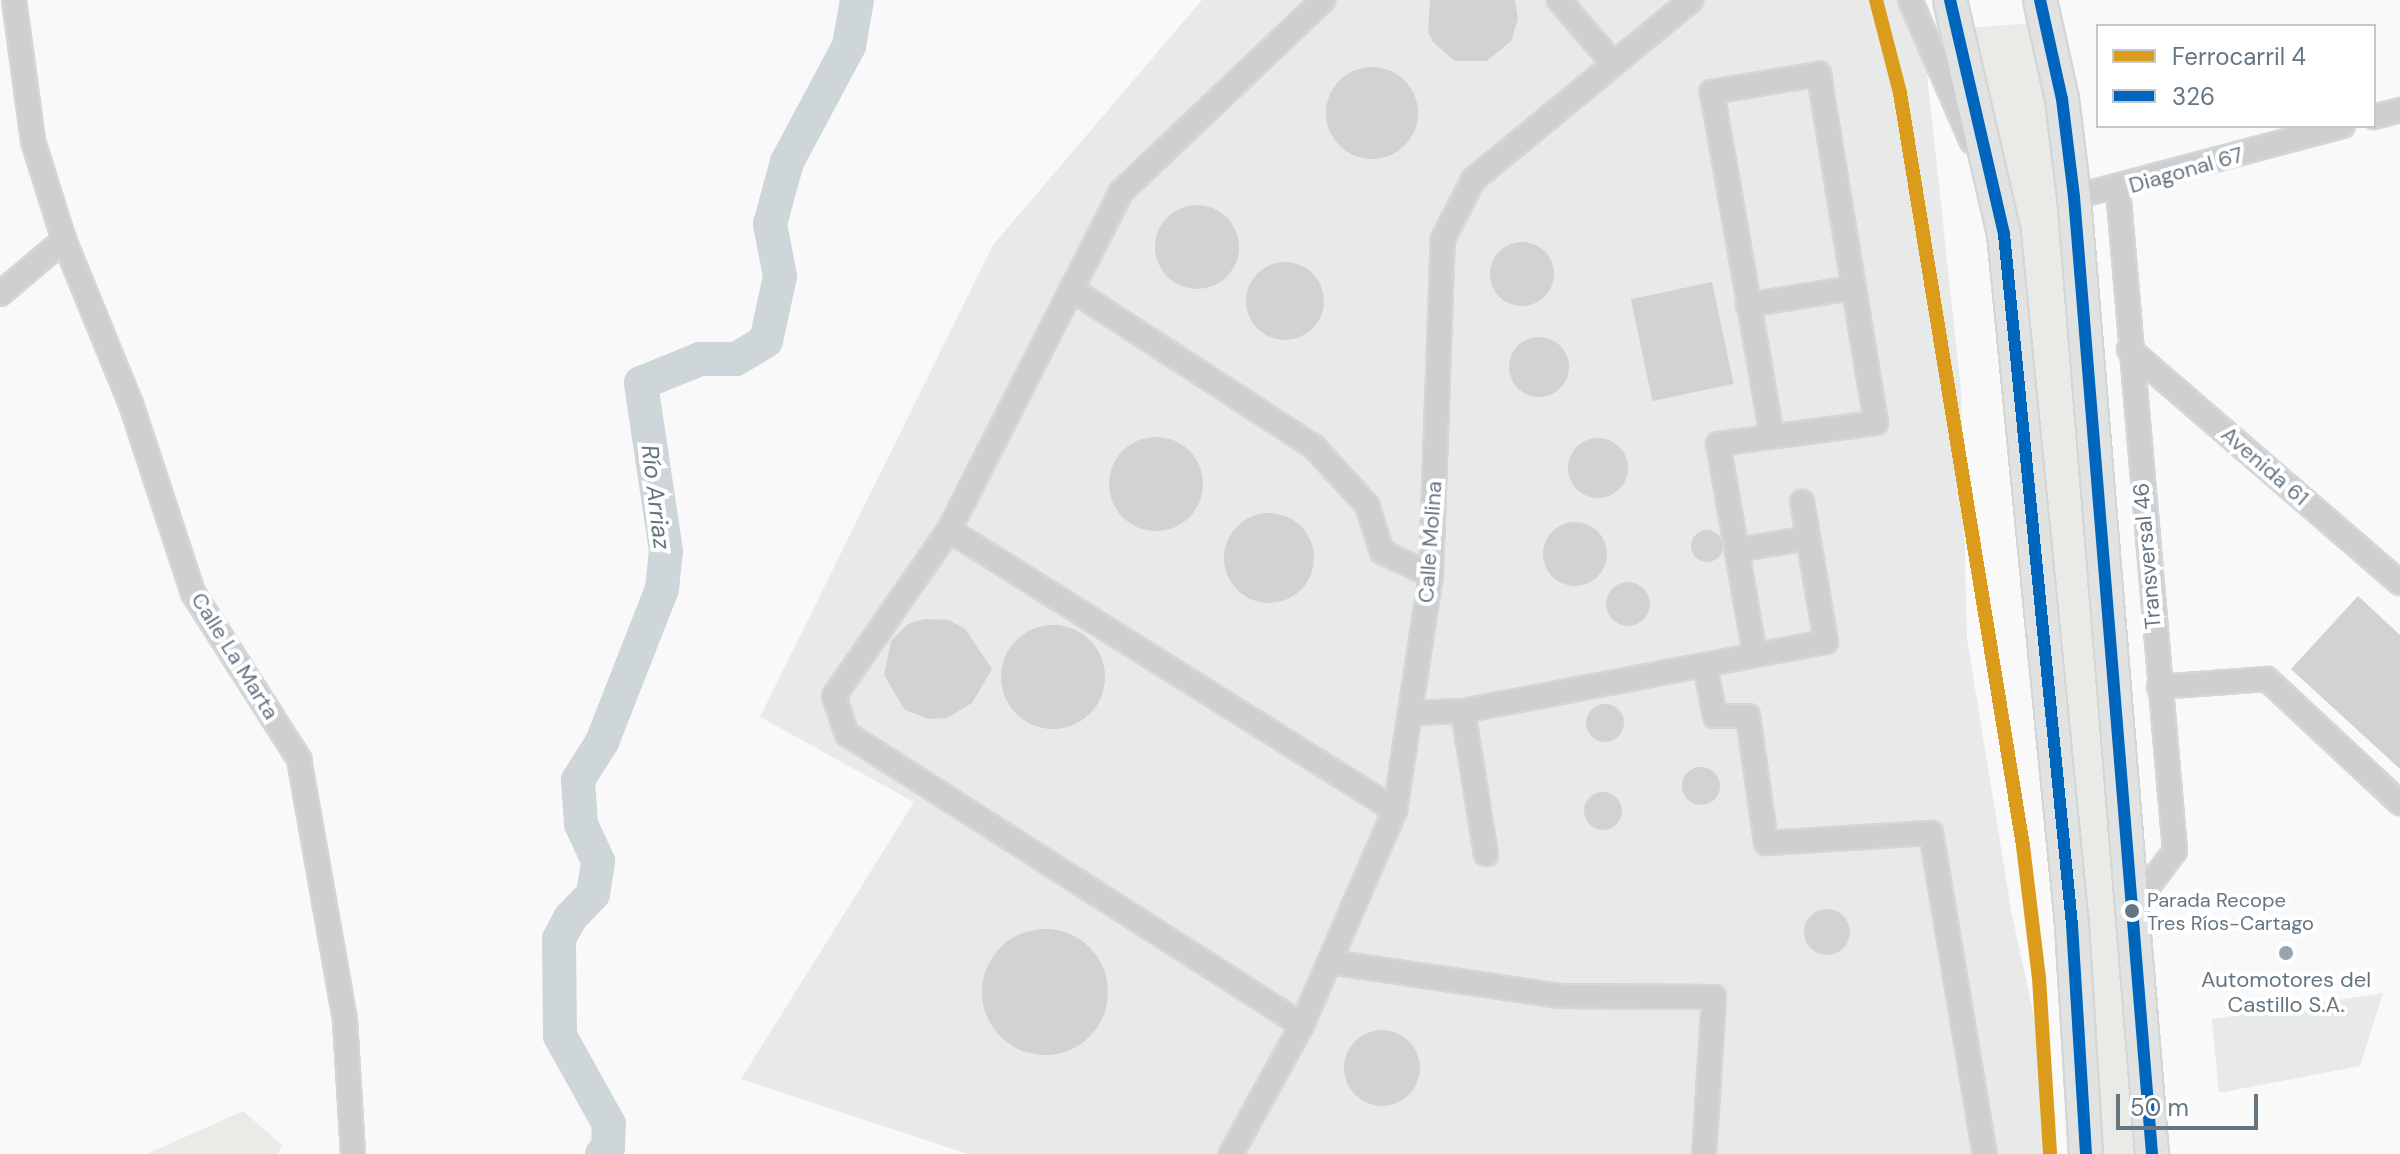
<!DOCTYPE html>
<html>
<head>
<meta charset="utf-8">
<style>
	body { margin:0 }
	#map { position:relative; width:2400px; height:1154px; overflow:hidden; background:#f9f9f9; font-family:"DM Sans",sans-serif }
	div>[style] { position:absolute }
	.built>* { inset:0; background:#e8e9e9 }
	.green>* { inset:0; background:#e8ebe6 }
	.river>* { height:34px; margin:-17px; padding:0 17px; transform-origin:17px; border-radius:17px; background:#ced6d9 }
	.building>* { inset:0; background:#d0d2d3; transform-origin:0 0 }
	.round { border-radius:50% }
	.roads { filter:drop-shadow(2px 0 #d5d6d6) drop-shadow(-2px 0 #d5d6d6) drop-shadow(0 2px #d5d6d6) drop-shadow(0 -2px #d5d6d6) }
	.minor>* { height:22px; margin:-11px; padding:0 11px; transform-origin:11px; border-radius:11px; background:#cecfd0 }
	.highway>* { height:32px; margin:-16px; padding:0 16px; transform-origin:16px; border-radius:16px; background:#e1e2e2 }
	.bus-1>* { height:12px; margin:-6px; padding:0 6px; transform-origin:6px; border-radius:6px; background:#0065bd }
	.rail-1>* { height:14px; margin:-7px; padding:0 7px; transform-origin:7px; border-radius:7px; background:#da9c1a }
	.dots>* { width:22px; height:22px; translate:-50% -50%; box-sizing:border-box; border:4px solid #fff; border-radius:50% }
	span { translate:-50% -50%; white-space:nowrap; text-align:center; line-height:1.15; -webkit-text-stroke:8px #fff; paint-order:stroke }
	.bus-label { font-size:20px; color:#657683 }
	.left { translate:0 -50%; text-align:left }
	.street-label { font-size:22px; color:#657683 }
	.poi-label { font-size:22px; color:#657683 }
	.water-label { font-size:24px; color:#60757c; font-style:italic }
	.legend { position:absolute; left:2096px; top:24px; width:280px; height:104px; box-sizing:border-box; background:#fff; border:2px solid #c1c8cd; margin:0; padding:10px 14px; list-style:none; font-size:24px; color:#657683 }
	.legend li { display:flex; align-items:center; gap:16px; height:40px }
	.legend b { width:40px; border:2px solid #c1c8cd }
	.scale { position:absolute; left:2116px; top:1094px; width:142px; height:36px; box-sizing:border-box; border:4px solid #657683; border-top:0; padding-left:10px; font-size:24px; line-height:28px; white-space:nowrap; color:#657683; -webkit-text-stroke:6px #fff; paint-order:stroke }
</style>
</head>
<body>
<div id="map">
	<div class="built">
		<i style="clip-path:polygon(1202px 0,1919px 0,1961px 390px,1967px 639px,2012px 915px,2056px 1118px,2050px 1154px,968px 1154px,741px 1079px,914px 802px,760px 717px,993px 245px)"></i>
		<i style="clip-path:polygon(2383px 993px,2360px 1066px,2219px 1093px,2212px 1019px)"></i>
	</div>
	<div class="green">
		<i style="clip-path:polygon(2045px 22px,2145px 1154px,2082px 1154px,2004px 234px,1956px 29px)"></i>
		<i style="clip-path:polygon(243px 1111px,282px 1145px,278px 1154px,147px 1154px)"></i>
	</div>
	<div class="river">
		<i style="left:602px;top:1154px;width:8px;rotate:-45deg"></i>
		<i style="left:608px;top:1148px;width:24px;rotate:-88deg"></i>
		<i style="left:609px;top:1124px;width:101px;rotate:-119.1deg"></i>
		<i style="left:560px;top:1036px;width:97px;rotate:-90.6deg"></i>
		<i style="left:559px;top:939px;width:24px;rotate:-62deg"></i>
		<i style="left:570px;top:918px;width:33px;rotate:-46deg"></i>
		<i style="left:593px;top:894px;width:33px;rotate:-81deg"></i>
		<i style="left:598px;top:861px;width:41px;rotate:-114.7deg"></i>
		<i style="left:581px;top:824px;width:44px;rotate:-93.9deg"></i>
		<i style="left:578px;top:780px;width:45px;rotate:-57.7deg"></i>
		<i style="left:602px;top:742px;width:164px;rotate:-68.6deg"></i>
		<i style="left:662px;top:589px;width:38px;rotate:-84deg"></i>
		<i style="left:666px;top:551px;width:170px;rotate:-98.5deg"></i>
		<i style="left:641px;top:383px;width:64px;rotate:-22.1deg"></i>
		<i style="left:700px;top:359px;width:36px"></i>
		<i style="left:736px;top:359px;width:35px;rotate:-31deg"></i>
		<i style="left:766px;top:341px;width:66px;rotate:-77.8deg"></i>
		<i style="left:780px;top:276px;width:53px;rotate:-100.9deg"></i>
		<i style="left:770px;top:224px;width:64px;rotate:-74.7deg"></i>
		<i style="left:787px;top:162px;width:132px;rotate:-61.9deg"></i>
		<i style="left:849px;top:46px;width:47px;rotate:-80.1deg"></i>
	</div>
	<div class="building">
		<i style="clip-path:polygon(1430px 0,1515px 0,1518px 19px,1511px 41px,1487px 61px,1455px 61px,1433px 42px,1428px 31px)"></i>
		<i class="round" style="left:1326px;top:67px;width:92px;height:92px"></i>
		<i class="round" style="left:1155px;top:205px;width:84px;height:84px"></i>
		<i class="round" style="left:1490px;top:242px;width:64px;height:64px"></i>
		<i class="round" style="left:1246px;top:262px;width:78px;height:78px"></i>
		<i style="left:1712px;top:282px;width:104px;height:83px;rotate:78deg"></i>
		<i class="round" style="left:1509px;top:337px;width:60px;height:60px"></i>
		<i class="round" style="left:1109px;top:437px;width:94px;height:94px"></i>
		<i class="round" style="left:1568px;top:438px;width:60px;height:60px"></i>
		<i class="round" style="left:1224px;top:513px;width:90px;height:90px"></i>
		<i class="round" style="left:1543px;top:522px;width:64px;height:64px"></i>
		<i class="round" style="left:1691px;top:530px;width:32px;height:32px"></i>
		<i class="round" style="left:1606px;top:582px;width:44px;height:44px"></i>
		<i style="clip-path:polygon(2358px 596px,2400px 635px,2400px 769px,2291px 669px)"></i>
		<i style="clip-path:polygon(925px 619px,949px 620px,965px 629px,992px 669px,972px 703px,947px 718px,929px 719px,905px 710px,884px 675px,891px 641px,908px 624px)"></i>
		<i class="round" style="left:1001px;top:625px;width:104px;height:104px"></i>
		<i class="round" style="left:1586px;top:704px;width:38px;height:38px"></i>
		<i class="round" style="left:1682px;top:767px;width:38px;height:38px"></i>
		<i class="round" style="left:1584px;top:792px;width:38px;height:38px"></i>
		<i class="round" style="left:1804px;top:909px;width:46px;height:46px"></i>
		<i class="round" style="left:982px;top:929px;width:126px;height:126px"></i>
		<i class="round" style="left:1344px;top:1030px;width:76px;height:76px"></i>
	</div>
	<div class="roads">
		<div class="minor">
			<i style="left:14px;top:0;width:142px;rotate:82.3deg"></i>
			<i style="left:33px;top:141px;width:104px;rotate:72.6deg"></i>
			<i style="left:64px;top:240px;width:177px;rotate:67.8deg"></i>
			<i style="left:131px;top:404px;width:199px;rotate:71.8deg"></i>
			<i style="left:193px;top:593px;width:197px;rotate:57.4deg"></i>
			<i style="left:299px;top:759px;width:265px;rotate:80deg"></i>
			<i style="left:345px;top:1020px;width:134px;rotate:86.6deg"></i>
			<i style="left:1559px;top:0;width:83px;rotate:49.4deg"></i>
			<i style="left:1910px;top:0;width:155px;rotate:66.4deg"></i>
			<i style="left:2374px;top:117px;width:27px;rotate:-15deg"></i>
			<i style="left:2118px;top:189px;width:664px;rotate:85.08deg"></i>
			<i style="left:2175px;top:851px;width:71px;rotate:127deg"></i>
			<i style="left:2074px;top:197px;width:278px;rotate:-14.8deg"></i>
			<i style="left:1071px;top:289px;width:290px;rotate:33deg"></i>
			<i style="left:1314px;top:447px;width:79px;rotate:47.6deg"></i>
			<i style="left:1367px;top:505px;width:49px;rotate:72.3deg"></i>
			<i style="left:1382px;top:552px;width:54px;rotate:25.1deg"></i>
			<i style="left:0;top:294px;width:84px;rotate:-40.2deg"></i>
			<i style="left:1748px;top:305px;width:105px;rotate:-9.3deg"></i>
			<i style="left:2129px;top:349px;width:358px;rotate:40.8deg"></i>
			<i style="left:949px;top:530px;width:527px;rotate:32.12deg"></i>
			<i style="left:1737px;top:550px;width:72px;rotate:-9.6deg"></i>
			<i style="left:1755px;top:655px;width:214px;rotate:-99.9deg"></i>
			<i style="left:1718px;top:444px;width:159px;rotate:-7.6deg"></i>
			<i style="left:1876px;top:423px;width:354px;rotate:-99.3deg"></i>
			<i style="left:1819px;top:74px;width:109px;rotate:170.5deg"></i>
			<i style="left:1712px;top:92px;width:349px;rotate:80.1deg"></i>
			<i style="left:1705px;top:665px;width:52px;rotate:78.9deg"></i>
			<i style="left:1715px;top:716px;width:33px"></i>
			<i style="left:1748px;top:716px;width:128px;rotate:81.9deg"></i>
			<i style="left:1766px;top:843px;width:165px;rotate:-3.5deg"></i>
			<i style="left:1931px;top:833px;width:326px;rotate:80.5deg"></i>
			<i style="left:2159px;top:687px;width:108px;rotate:-4.2deg"></i>
			<i style="left:2267px;top:679px;width:182px;rotate:43deg"></i>
			<i style="left:1463px;top:711px;width:145px;rotate:80.9deg"></i>
			<i style="left:1410px;top:713px;width:53px;rotate:-2.2deg"></i>
			<i style="left:1463px;top:711px;width:369px;rotate:-10.8deg"></i>
			<i style="left:1826px;top:642px;width:142px;rotate:-99.7deg"></i>
			<i style="left:1330px;top:962px;width:232px;rotate:8.4deg"></i>
			<i style="left:1560px;top:996px;width:154px;rotate:0.4deg"></i>
			<i style="left:1714px;top:997px;width:157px;rotate:93.6deg"></i>
			<i style="left:1302px;top:1025px;width:540px;rotate:-147.4deg"></i>
			<i style="left:847px;top:734px;width:40px;rotate:-108.9deg"></i>
			<i style="left:834px;top:696px;width:202px;rotate:-55.3deg"></i>
			<i style="left:949px;top:530px;width:379px;rotate:-63deg"></i>
			<i style="left:1121px;top:192px;width:279px;rotate:-43.5deg"></i>
			<i style="left:1231px;top:1154px;width:147px;rotate:-61.2deg"></i>
			<i style="left:1302px;top:1025px;width:234px;rotate:-66.6deg"></i>
			<i style="left:1395px;top:810px;width:238px;rotate:-81.3deg"></i>
			<i style="left:1431px;top:575px;width:336px;rotate:-88deg"></i>
			<i style="left:1443px;top:239px;width:66px;rotate:-63deg"></i>
			<i style="left:1473px;top:180px;width:283px;rotate:-39.5deg"></i>
		</div>
		<div class="highway">
			<i style="left:1950px;top:0;width:240px;rotate:77deg"></i>
			<i style="left:2004px;top:234px;width:694px;rotate:84.38deg"></i>
			<i style="left:2072px;top:925px;width:229px;rotate:86.5deg"></i>
			<i style="left:2040px;top:0;width:101px;rotate:77.5deg"></i>
			<i style="left:2062px;top:99px;width:99px;rotate:83deg"></i>
			<i style="left:2074px;top:197px;width:960px;rotate:85.34deg"></i>
		</div>
	</div>
	<div class="bus-1">
		<i style="left:1950px;top:0;width:240px;rotate:77deg"></i>
		<i style="left:2004px;top:234px;width:694px;rotate:84.38deg"></i>
		<i style="left:2072px;top:925px;width:229px;rotate:86.5deg"></i>
		<i style="left:2040px;top:0;width:101px;rotate:77.5deg"></i>
		<i style="left:2062px;top:99px;width:99px;rotate:83deg"></i>
		<i style="left:2074px;top:197px;width:960px;rotate:85.34deg"></i>
	</div>
	<div class="rail-1">
		<i style="left:1876px;top:0;width:96px;rotate:75.5deg"></i>
		<i style="left:1900px;top:93px;width:763px;rotate:80.72deg"></i>
		<i style="left:2023px;top:846px;width:133px;rotate:83.1deg"></i>
		<i style="left:2039px;top:978px;width:176px;rotate:86.4deg"></i>
	</div>
	<div class="dots">
		<i style="left:2132px;top:911px;background:#657683"></i>
		<i style="left:2286px;top:953px;background:#99a4ac"></i>
	</div>
	<div class="bus-label">
		<span class="left" style="left:2147px;top:912px">Parada Recope<br>Tres Ríos-Cartago</span>
	</div>
	<div class="street-label">
		<span style="left:2186px;top:170px;rotate:-16deg">Diagonal 67</span>
		<span style="left:2265px;top:466px;rotate:41deg">Avenida 61</span>
		<span style="left:1430px;top:542px;rotate:-86deg">Calle Molina</span>
		<span style="left:2147px;top:556px;rotate:-95deg">Transversal 46</span>
		<span style="left:235px;top:656px;rotate:58deg">Calle La Marta</span>
	</div>
	<div class="poi-label">
		<span style="left:2286px;top:992px">Automotores del<br>Castillo S.A.</span>
	</div>
	<div class="water-label">
		<span style="left:656px;top:497px;rotate:83deg">Río Arriaz</span>
	</div>
	<ul class="legend">
	<li><b style="height:10px;background:#da9c1a"></b>Ferrocarril 4</li>
	<li><b style="height:10px;background:#0065bd"></b>326</li>
	</ul>
	<div class="scale">50 m</div>
</div>
</body>
</html>
